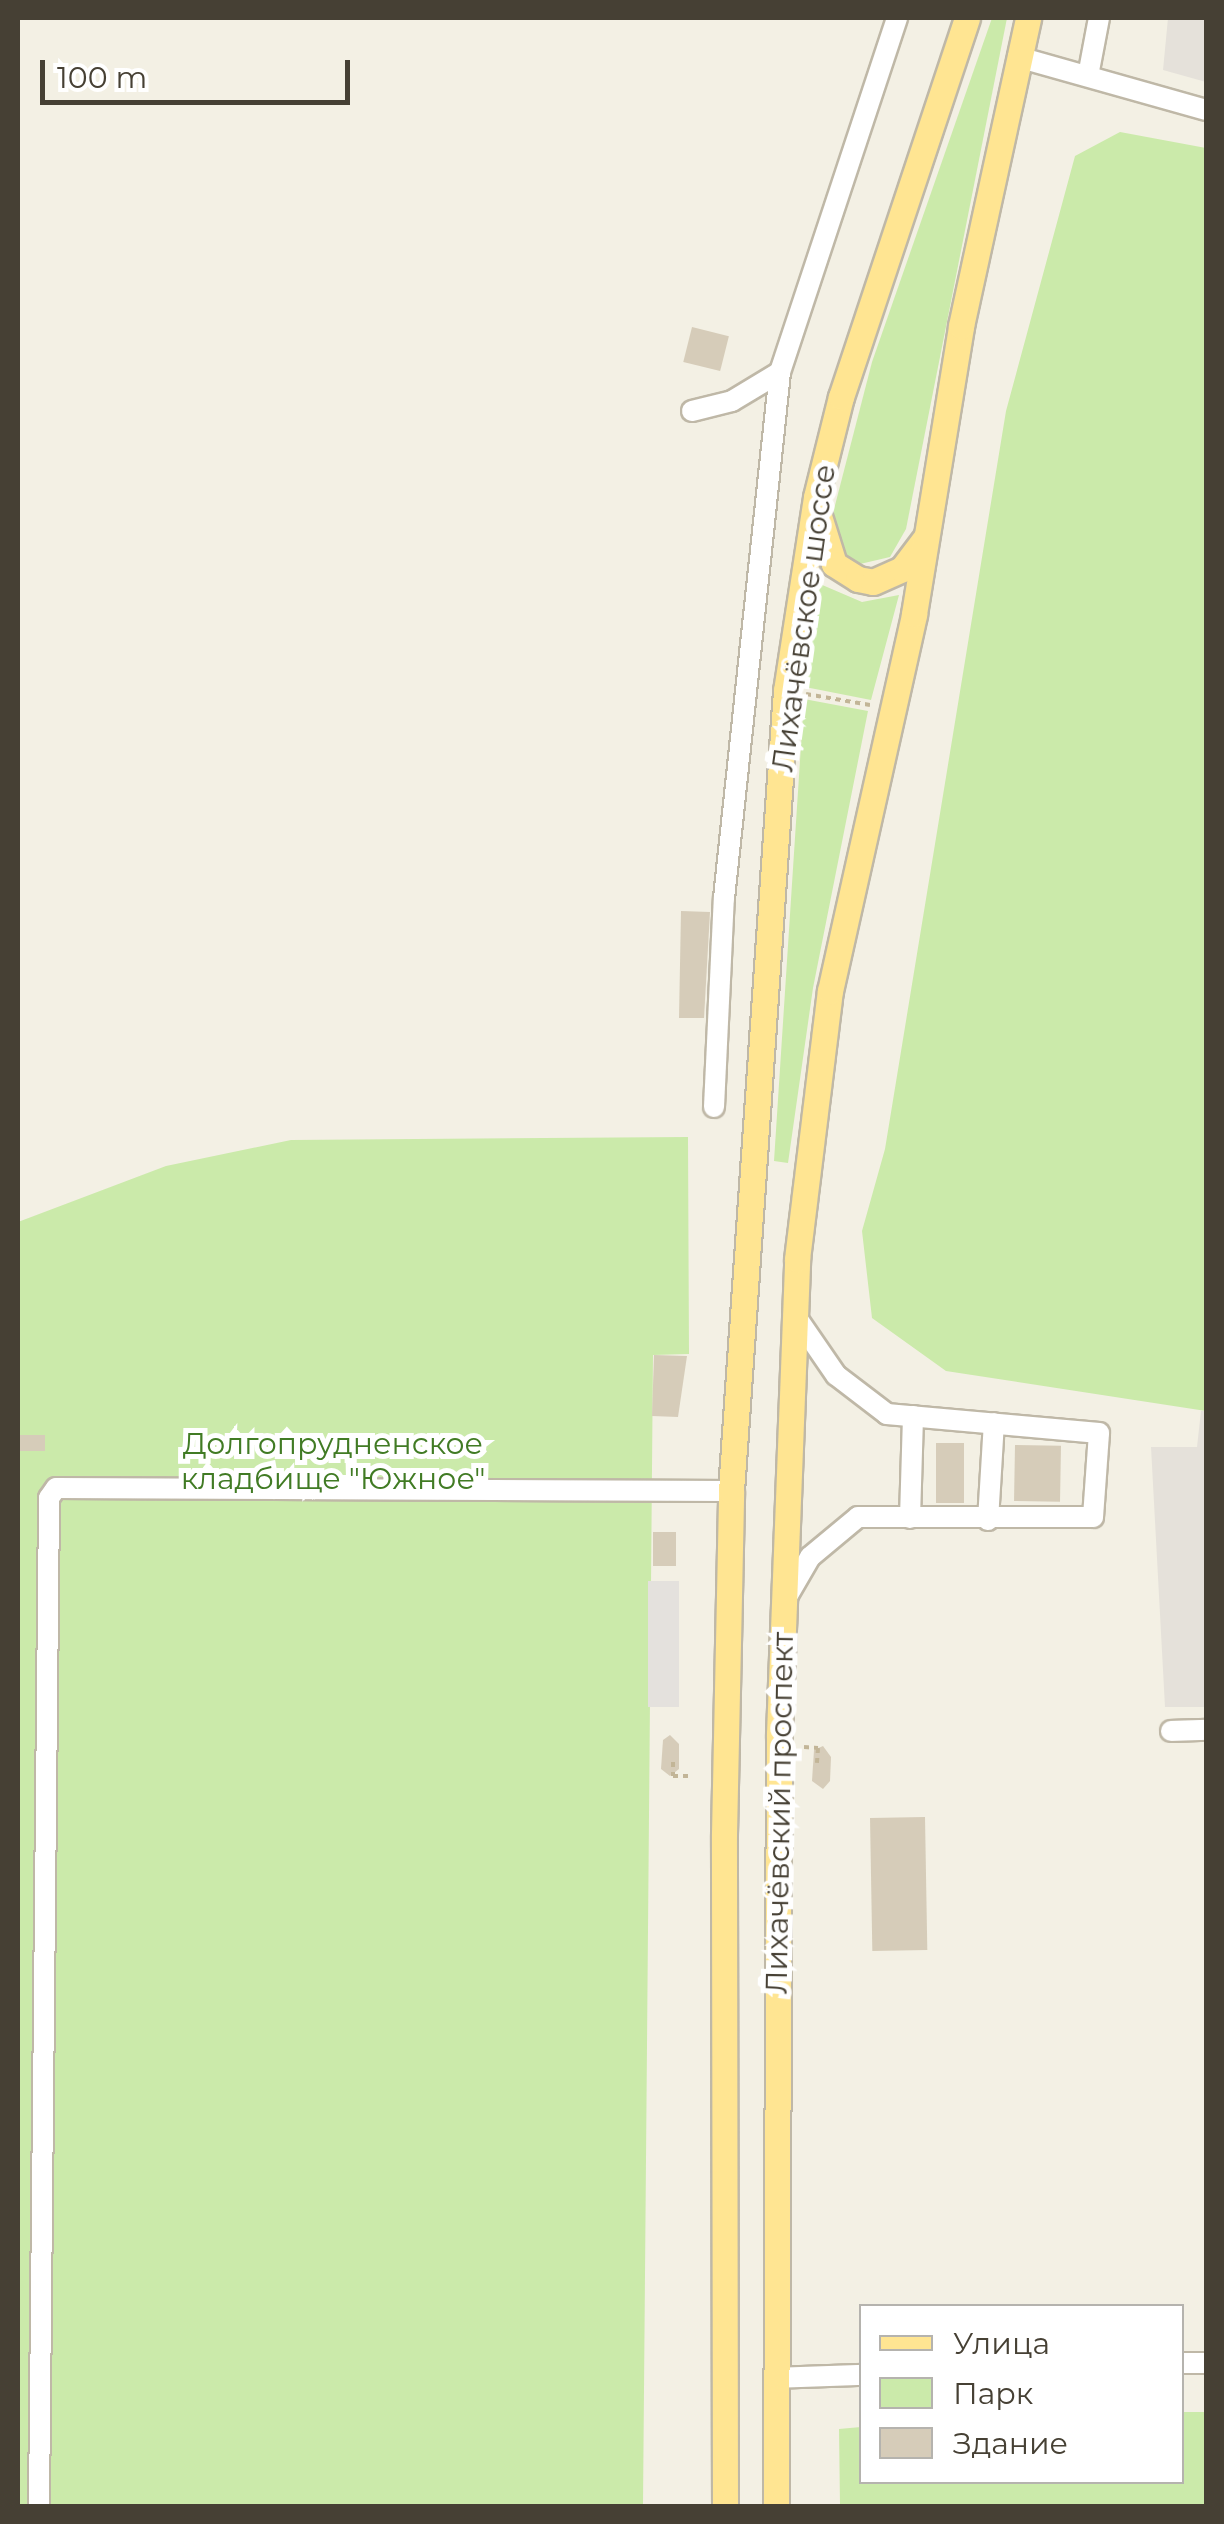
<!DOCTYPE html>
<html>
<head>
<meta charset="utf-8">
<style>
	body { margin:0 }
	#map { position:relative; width:1224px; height:2524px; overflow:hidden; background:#f3f0e4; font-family:Montserrat,sans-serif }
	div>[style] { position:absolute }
	.industrial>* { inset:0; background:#e5e1da }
	.green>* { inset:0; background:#cbeaaa }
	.parking>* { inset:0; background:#e4e1dd; transform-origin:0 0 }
	.building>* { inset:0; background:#d6ccb9; transform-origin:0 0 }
	.path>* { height:4px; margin-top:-2px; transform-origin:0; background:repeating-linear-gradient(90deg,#c2b597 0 5px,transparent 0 10px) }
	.roads { filter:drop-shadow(2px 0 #bfb8a7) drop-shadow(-2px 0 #bfb8a7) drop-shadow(0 2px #bfb8a7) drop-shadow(0 -2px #bfb8a7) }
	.minor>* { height:20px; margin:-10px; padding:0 10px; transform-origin:10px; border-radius:10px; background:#fff }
	.major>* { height:25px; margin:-12.5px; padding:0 12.5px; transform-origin:12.5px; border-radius:12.5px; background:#ffe592 }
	span { translate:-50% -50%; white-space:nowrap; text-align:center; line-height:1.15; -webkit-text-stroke:10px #fff; paint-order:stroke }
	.street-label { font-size:30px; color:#464034 }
	.park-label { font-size:30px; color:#417b24 }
	.frame { position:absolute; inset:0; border:20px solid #464034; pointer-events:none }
	.legend { position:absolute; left:859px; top:2304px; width:325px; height:180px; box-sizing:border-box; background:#fff; border:2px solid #b5b3ae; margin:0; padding:12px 18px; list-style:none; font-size:30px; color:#464034 }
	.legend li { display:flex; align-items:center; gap:20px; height:50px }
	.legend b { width:50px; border:2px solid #b5b3ae }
	.scale { position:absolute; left:40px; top:60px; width:310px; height:45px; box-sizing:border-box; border:5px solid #464034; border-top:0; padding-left:12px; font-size:30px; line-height:35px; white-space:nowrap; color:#464034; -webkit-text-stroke:8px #fff; paint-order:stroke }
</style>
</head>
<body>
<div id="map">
	<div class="industrial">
		<i style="clip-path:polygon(1168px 18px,1206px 18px,1206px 82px,1163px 70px)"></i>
		<i style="clip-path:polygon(1201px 1411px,1206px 1411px,1206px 1707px,1165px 1707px,1151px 1447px,1197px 1447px)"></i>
	</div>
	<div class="green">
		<i style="clip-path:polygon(992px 18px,1007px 18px,906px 529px,890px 557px,860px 564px,841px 552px,832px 517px,872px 362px)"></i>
		<i style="clip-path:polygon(1120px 132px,1206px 148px,1206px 1411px,946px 1371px,872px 1318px,862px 1231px,885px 1149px,1006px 411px,1075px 156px)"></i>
		<i style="clip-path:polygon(820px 584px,862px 602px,899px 595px,871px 700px,805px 687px)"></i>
		<i style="clip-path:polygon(804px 699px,868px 711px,813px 988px,788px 1163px,774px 1161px)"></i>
		<i style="clip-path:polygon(688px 1137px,689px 1354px,653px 1355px,643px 2506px,18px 2506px,18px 1222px,166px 1166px,291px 1140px)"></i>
		<i style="clip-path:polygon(1182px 2412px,1206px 2412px,1206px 2506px,840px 2506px,839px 2429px,861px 2427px,862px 2482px,1182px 2482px)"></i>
	</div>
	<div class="parking">
		<i style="left:648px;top:1581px;width:31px;height:126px"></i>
	</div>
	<div class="building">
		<i style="left:692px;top:327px;width:38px;height:36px;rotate:14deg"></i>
		<i style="clip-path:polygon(681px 911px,710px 912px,704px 1018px,679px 1018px)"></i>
		<i style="clip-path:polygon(654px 1355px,687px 1356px,678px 1417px,652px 1416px)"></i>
		<i style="left:18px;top:1435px;width:27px;height:16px"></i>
		<i style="left:936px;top:1443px;width:28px;height:60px"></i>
		<i style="left:1015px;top:1445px;width:46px;height:56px;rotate:1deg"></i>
		<i style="left:653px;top:1532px;width:23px;height:34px"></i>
		<i style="clip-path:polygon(670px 1735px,679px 1744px,679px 1769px,670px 1776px,661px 1769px,663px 1740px)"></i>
		<i style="clip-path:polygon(823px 1746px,831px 1757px,830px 1781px,823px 1789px,812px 1781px,814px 1750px)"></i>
		<i style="left:925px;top:1817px;width:133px;height:55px;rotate:89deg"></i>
	</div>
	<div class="path">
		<i style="left:806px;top:694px;width:65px;rotate:9.8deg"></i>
		<i style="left:804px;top:1747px;width:14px;rotate:4deg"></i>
		<i style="left:818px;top:1748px;width:15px;rotate:94deg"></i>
		<i style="left:673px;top:1762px;width:14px;rotate:90deg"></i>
		<i style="left:673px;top:1776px;width:19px"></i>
	</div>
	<div class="roads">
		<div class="minor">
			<i style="left:1018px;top:57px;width:195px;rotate:15.7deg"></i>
			<i style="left:1088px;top:76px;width:59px;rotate:-79.3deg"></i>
			<i style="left:692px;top:411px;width:41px;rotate:-14deg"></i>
			<i style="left:732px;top:401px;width:56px;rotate:-31.1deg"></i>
			<i style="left:780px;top:372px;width:373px;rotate:-71.7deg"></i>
			<i style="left:714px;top:1107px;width:209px;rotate:-87.3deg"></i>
			<i style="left:724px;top:898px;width:529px;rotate:-83.92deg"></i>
			<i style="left:910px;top:1518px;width:102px;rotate:-88.3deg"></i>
			<i style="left:988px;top:1520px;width:97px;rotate:-86.5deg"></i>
			<i style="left:788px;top:1595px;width:44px;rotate:-59.9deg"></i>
			<i style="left:810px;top:1557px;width:62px;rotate:-39.8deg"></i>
			<i style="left:858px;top:1517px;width:235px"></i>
			<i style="left:1093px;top:1517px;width:84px;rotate:-85.9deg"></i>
			<i style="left:1099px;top:1433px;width:213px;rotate:-174.9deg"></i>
			<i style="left:887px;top:1414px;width:64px;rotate:-142.6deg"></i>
			<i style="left:836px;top:1375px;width:74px;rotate:-124.5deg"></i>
			<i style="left:1171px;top:1731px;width:35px;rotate:-2deg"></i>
			<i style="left:1182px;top:2363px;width:24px"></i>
			<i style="left:775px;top:2378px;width:87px;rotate:-2deg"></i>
			<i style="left:39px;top:2506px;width:1008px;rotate:-89.43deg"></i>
			<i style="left:49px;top:1498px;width:12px;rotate:-55deg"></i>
			<i style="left:56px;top:1488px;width:675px;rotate:0.25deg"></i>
		</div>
		<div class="major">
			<i style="left:819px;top:516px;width:50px;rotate:72.6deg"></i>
			<i style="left:834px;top:564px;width:28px;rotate:32deg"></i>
			<i style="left:858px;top:579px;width:15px;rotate:11deg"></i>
			<i style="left:873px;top:582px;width:32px;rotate:-24deg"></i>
			<i style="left:902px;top:569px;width:38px;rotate:-53deg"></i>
			<i style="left:725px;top:2506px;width:672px;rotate:-90.09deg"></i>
			<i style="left:724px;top:1834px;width:343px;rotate:-88.8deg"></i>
			<i style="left:731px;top:1491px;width:802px;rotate:-86.07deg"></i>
			<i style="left:786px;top:691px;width:196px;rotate:-81.2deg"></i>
			<i style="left:816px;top:497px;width:103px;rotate:-76deg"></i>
			<i style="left:841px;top:397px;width:399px;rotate:-71.6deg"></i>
			<i style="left:776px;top:2506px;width:772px;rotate:-89.78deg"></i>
			<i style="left:779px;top:1734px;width:475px;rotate:-87.8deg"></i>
			<i style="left:797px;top:1259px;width:270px;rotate:-83deg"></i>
			<i style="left:830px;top:991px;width:386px;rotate:-77.4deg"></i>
			<i style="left:914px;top:614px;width:292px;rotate:-80.7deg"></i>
			<i style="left:961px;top:326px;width:315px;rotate:-77.7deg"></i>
		</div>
	</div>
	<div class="street-label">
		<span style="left:804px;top:618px;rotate:-82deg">Лихачёвское шоссе</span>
		<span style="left:780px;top:1813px;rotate:-89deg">Лихачёвский проспект</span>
	</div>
	<div class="park-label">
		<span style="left:333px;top:1461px">Долгопрудненское<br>кладбище "Южное"</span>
	</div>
	<div class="frame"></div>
	<ul class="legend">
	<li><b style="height:12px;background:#ffe592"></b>Улица</li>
	<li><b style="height:28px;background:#cbeaaa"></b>Парк</li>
	<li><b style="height:28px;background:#d6ccb9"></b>Здание</li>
	</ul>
	<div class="scale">100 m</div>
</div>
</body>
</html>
